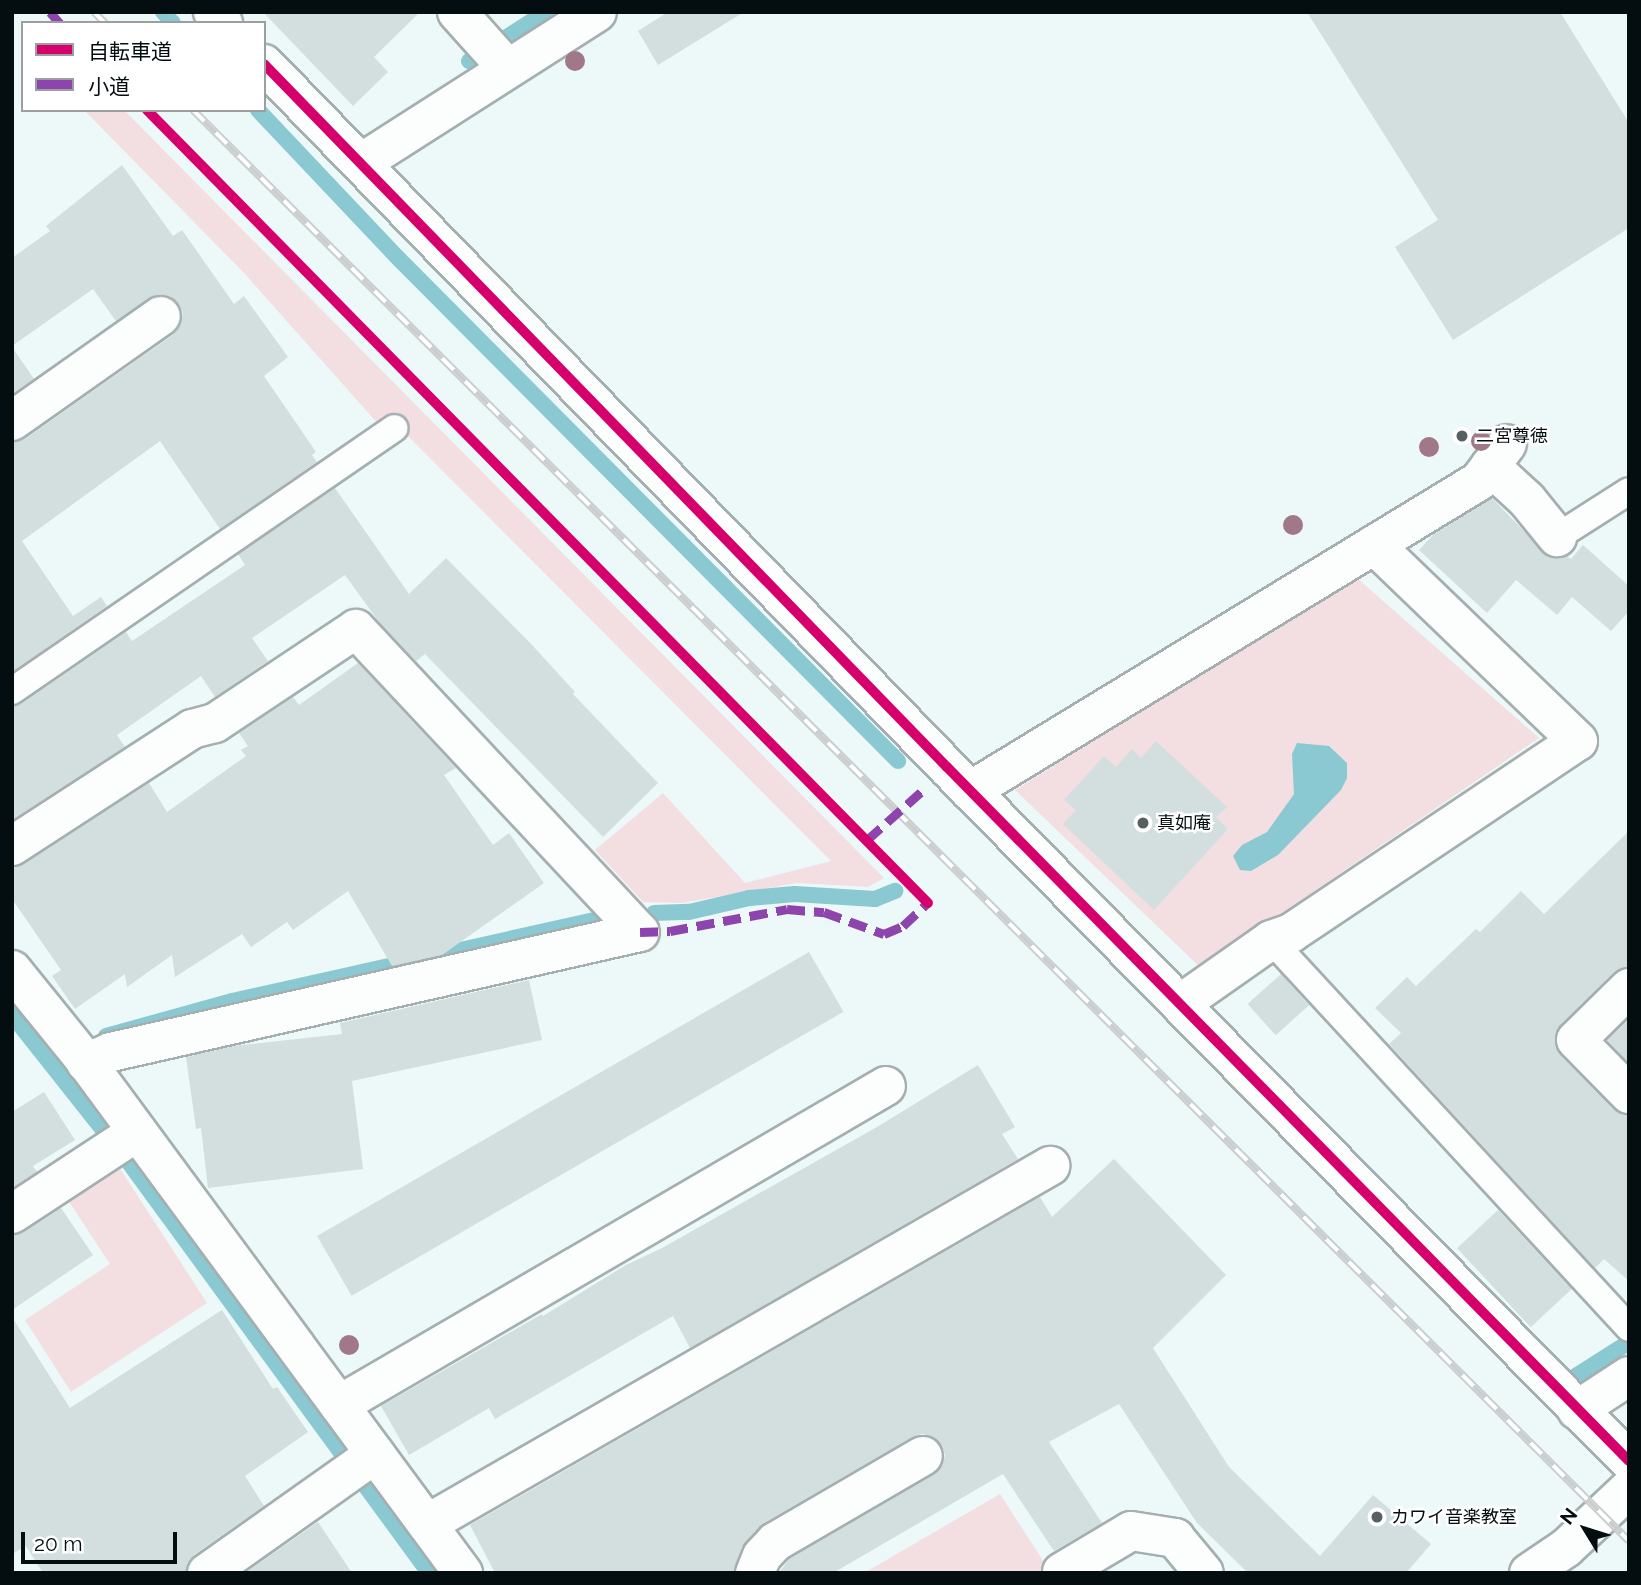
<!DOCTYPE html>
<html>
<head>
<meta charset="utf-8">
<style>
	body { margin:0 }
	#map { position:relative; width:1641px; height:1585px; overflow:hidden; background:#edf8f9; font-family:Raleway,"Noto Sans JP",sans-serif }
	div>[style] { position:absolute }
	.green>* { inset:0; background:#f3dee2 }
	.water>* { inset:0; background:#8ac9d2 }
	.stream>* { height:16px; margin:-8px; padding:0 8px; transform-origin:8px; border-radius:8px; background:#8ac9d2 }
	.building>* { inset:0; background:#d3dedf; transform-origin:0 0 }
	.roads { filter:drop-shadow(2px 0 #a5afb0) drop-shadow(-2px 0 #a5afb0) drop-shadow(0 2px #a5afb0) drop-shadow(0 -2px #a5afb0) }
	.lane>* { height:26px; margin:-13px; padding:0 13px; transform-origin:13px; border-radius:13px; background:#fcfefe }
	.street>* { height:38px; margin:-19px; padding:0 19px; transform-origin:19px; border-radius:19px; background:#fcfefe }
	.secondary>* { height:38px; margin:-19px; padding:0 19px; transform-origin:19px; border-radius:19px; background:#fcfefe }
	.rail>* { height:8px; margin-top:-4px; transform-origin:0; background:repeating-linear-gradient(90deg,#fff 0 16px,#cbcece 0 32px); box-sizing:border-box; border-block:2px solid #cbcece }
	.quiet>* { height:9px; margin-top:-4.5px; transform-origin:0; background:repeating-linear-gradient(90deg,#8e44ad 0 18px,transparent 0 27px) }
	.cycleway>* { height:10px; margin:-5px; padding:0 5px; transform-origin:5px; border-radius:5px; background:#d6006c }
	.trees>* { width:20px; height:20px; margin:-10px; border-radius:50%; background:#a07887 }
	.dots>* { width:19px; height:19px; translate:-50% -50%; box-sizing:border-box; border:4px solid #fff; border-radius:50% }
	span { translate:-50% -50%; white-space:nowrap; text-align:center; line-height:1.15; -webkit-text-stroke:5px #fff; paint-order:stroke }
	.poi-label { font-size:18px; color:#040e10 }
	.left { translate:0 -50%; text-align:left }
	.frame { position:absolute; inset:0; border:14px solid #040e10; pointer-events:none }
	.legend { position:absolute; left:21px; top:21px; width:245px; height:91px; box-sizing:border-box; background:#fff; border:2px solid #9b9f9f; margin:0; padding:9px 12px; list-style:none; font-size:21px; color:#040e10 }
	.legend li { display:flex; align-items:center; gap:14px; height:35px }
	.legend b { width:35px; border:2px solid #9b9f9f }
	.north { position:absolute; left:1550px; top:1494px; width:70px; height:70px; -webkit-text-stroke:5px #fff; paint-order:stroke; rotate:308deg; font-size:19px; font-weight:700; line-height:28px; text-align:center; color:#040e10 }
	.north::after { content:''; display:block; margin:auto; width:24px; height:32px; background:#040e10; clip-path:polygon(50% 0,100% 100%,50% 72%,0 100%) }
	.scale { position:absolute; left:21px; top:1532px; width:156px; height:32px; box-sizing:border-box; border:4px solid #040e10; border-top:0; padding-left:9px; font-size:21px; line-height:24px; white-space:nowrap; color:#040e10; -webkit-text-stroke:5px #fff; paint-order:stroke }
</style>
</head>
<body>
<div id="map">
	<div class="green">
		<i style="clip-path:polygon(84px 110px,124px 110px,884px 878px,868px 887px,797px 883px,682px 903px,643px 902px,595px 850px,663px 793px,745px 883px,831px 861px,409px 437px,397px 416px,380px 426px,245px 274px)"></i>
		<i style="clip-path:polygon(1357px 578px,1539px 738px,1201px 968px,1015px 790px)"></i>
		<i style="clip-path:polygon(119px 1167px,207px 1303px,71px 1392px,25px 1320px,110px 1264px,68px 1200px)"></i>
		<i style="clip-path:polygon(1000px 1494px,1051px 1573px,864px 1573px)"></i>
	</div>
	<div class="water">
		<i style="clip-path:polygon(1297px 743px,1329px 746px,1347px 763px,1347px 778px,1341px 790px,1278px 855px,1251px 871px,1240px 870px,1233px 856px,1242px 845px,1267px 832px,1294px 794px,1292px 754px)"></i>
	</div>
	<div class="stream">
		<i style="left:163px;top:12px;width:15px;rotate:48deg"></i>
		<i style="left:469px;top:61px;width:91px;rotate:-32.5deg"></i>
		<i style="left:258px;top:110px;width:205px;rotate:46.6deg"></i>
		<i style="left:399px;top:259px;width:708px;rotate:45.17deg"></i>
		<i style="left:654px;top:913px;width:35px;rotate:-2deg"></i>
		<i style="left:689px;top:912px;width:62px;rotate:-13.1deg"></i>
		<i style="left:749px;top:898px;width:46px;rotate:-5deg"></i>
		<i style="left:795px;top:894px;width:80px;rotate:3.6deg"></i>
		<i style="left:875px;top:899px;width:22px;rotate:-22deg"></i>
		<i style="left:12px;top:1015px;width:185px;rotate:51.6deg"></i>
		<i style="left:127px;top:1160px;width:512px;rotate:53.82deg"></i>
		<i style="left:106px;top:1036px;width:131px;rotate:-15.5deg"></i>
		<i style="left:232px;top:1001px;width:370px;rotate:-12.6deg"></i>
		<i style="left:1571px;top:1379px;width:69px;rotate:-32.5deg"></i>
	</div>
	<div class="building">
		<i style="clip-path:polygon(263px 12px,420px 12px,374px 57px,388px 72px,353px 106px)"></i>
		<i style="clip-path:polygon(668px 12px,744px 12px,658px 65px,638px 31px)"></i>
		<i style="clip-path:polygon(1307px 12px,1560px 12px,1629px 123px,1629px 228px,1453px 340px,1395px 247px,1438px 220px)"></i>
		<i style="clip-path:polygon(122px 165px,173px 236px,182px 230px,234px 304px,244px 296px,288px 357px,264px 376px,316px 452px,312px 455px,317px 462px,220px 529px,160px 441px,22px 541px,73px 616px,101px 597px,107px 606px,12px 672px,12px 443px,25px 439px,174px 334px,181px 325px,183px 313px,179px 304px,170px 296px,160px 294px,149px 298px,116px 321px,93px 289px,12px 346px,12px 258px,50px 231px,46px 226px)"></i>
		<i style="clip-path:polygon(12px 347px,34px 379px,12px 394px)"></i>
		<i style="clip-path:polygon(335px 488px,409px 594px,446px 558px,533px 646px,575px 692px,573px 694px,658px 783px,603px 837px,425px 654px,416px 661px,379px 622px,345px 575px,252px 638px,268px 661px,215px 697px,201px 676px,117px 735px,125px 747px,12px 820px,12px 707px,21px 704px,126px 632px,132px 641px,245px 565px,238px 554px)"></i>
		<i style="clip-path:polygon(1492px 498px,1549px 557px,1567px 556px,1571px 559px,1583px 545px,1629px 586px,1629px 611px,1611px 631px,1572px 597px,1557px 615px,1516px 580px,1487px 613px,1419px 550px,1433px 535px)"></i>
		<i style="clip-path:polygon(358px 663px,456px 768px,444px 775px,493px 845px,509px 833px,544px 883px,442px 955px,392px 966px,348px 891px,293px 930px,287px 922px,251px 947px,242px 934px,175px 977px,172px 955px,127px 987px,125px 974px,75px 1009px,52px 976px,61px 970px,12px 899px,12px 868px,24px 864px,149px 783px,167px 812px,246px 756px,241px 750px,248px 746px,239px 733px,293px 697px,299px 705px)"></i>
		<i style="clip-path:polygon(1156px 741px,1227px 807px,1216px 817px,1228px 829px,1154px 910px,1063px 824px,1076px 810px,1064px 800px,1104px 756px,1116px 767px,1132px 749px,1141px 758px)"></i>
		<i style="clip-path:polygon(1629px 831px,1629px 967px,1614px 972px,1561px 1024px,1555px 1034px,1555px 1045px,1560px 1055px,1613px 1109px,1629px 1115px,1629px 1281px,1604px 1259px,1595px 1268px,1389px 1044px,1401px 1033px,1375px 1008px,1407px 977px,1416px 986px,1476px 929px,1480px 932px,1521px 891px,1544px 914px)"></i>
		<i style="left:809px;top:952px;width:69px;height:568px;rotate:60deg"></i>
		<i style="left:1281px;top:974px;width:42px;height:45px;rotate:48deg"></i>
		<i style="clip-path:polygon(529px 980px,542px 1040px,352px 1081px,363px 1169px,208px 1188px,201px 1128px,196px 1129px,186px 1057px,234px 1046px,342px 1034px,340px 1023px)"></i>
		<i style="clip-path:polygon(1629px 1019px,1629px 1063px,1607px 1040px)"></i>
		<i style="clip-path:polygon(978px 1065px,1015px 1127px,1002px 1134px,1018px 1159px,690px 1348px,673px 1316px,495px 1419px,489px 1408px,409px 1455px,381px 1406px,542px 1314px,543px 1316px,626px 1265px,662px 1248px,877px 1127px)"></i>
		<i style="clip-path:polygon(44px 1092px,75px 1140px,33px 1166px,37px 1172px,12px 1188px,12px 1112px)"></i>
		<i style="clip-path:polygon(1114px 1159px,1226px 1275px,1153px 1348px,1229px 1467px,1320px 1556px,1373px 1495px,1431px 1544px,1406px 1573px,1248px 1573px,1197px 1523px,1119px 1404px,1049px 1442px,1102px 1523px,1054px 1551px,1003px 1474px,833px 1573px,779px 1573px,789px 1559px,935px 1474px,942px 1466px,945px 1455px,942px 1446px,934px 1437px,922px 1434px,912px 1437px,764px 1523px,742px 1547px,734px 1573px,495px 1573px,470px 1525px,1040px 1197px,1052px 1217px)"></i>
		<i style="clip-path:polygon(61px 1208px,93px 1255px,12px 1310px,12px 1236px,24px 1232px)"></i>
		<i style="left:1498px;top:1210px;width:108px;height:56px;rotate:47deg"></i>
		<i style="clip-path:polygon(222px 1310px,273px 1389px,277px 1387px,308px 1432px,245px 1476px,264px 1506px,194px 1555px,187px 1563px,186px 1573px,43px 1573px,26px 1546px,12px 1554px,12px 1317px,70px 1408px)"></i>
		<i style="clip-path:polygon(318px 1522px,352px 1573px,245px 1573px,288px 1543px)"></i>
	</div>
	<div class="roads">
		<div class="lane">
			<i style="left:1557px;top:537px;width:85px;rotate:-32.6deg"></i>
			<i style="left:12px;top:691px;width:464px;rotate:-34.5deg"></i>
			<i style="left:1271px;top:940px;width:528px;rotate:47.3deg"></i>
		</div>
		<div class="street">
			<i style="left:457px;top:12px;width:76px;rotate:48.2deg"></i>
			<i style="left:361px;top:163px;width:280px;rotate:-32.6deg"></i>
			<i style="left:12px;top:421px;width:182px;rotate:-35.2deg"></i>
			<i style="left:1490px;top:466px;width:50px;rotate:42.6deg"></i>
			<i style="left:1527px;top:500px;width:48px;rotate:51deg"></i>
			<i style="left:970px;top:791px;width:596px;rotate:-31.34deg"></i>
			<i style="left:1479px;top:481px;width:46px;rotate:-52.9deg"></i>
			<i style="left:12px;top:846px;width:215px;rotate:-33deg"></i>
			<i style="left:192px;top:729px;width:24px;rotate:-15deg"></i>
			<i style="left:215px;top:723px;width:169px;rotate:-33.7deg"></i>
			<i style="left:356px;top:629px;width:415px;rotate:46.9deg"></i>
			<i style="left:12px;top:970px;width:114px;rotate:51deg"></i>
			<i style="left:84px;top:1059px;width:639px;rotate:53.6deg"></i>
			<i style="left:1629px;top:988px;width:74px;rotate:135.5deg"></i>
			<i style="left:1576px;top:1040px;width:76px;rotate:45.5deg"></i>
			<i style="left:1180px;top:1004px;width:111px;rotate:-35.1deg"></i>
			<i style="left:1271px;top:940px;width:21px;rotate:-19deg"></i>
			<i style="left:1291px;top:933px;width:345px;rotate:-33.8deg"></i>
			<i style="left:1578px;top:741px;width:283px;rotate:-136.1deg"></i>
			<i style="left:86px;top:1063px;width:27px;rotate:-24deg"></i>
			<i style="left:111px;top:1052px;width:542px;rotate:-12.78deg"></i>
			<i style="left:12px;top:1214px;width:149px;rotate:-33.3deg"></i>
			<i style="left:339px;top:1405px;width:633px;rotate:-30.25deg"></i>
			<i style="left:1577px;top:1410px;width:62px;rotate:-33.2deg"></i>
			<i style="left:427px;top:1524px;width:719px;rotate:-29.88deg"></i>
			<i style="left:1062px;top:1572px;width:80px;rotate:-30.7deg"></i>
			<i style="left:1131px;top:1531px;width:45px;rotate:9deg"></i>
			<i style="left:1175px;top:1538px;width:45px;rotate:50.4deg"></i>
			<i style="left:207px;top:1573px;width:206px;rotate:-35.3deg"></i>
			<i style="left:755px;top:1573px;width:18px;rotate:-68deg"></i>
			<i style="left:762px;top:1556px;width:19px;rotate:-47deg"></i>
			<i style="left:775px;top:1542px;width:171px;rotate:-30.2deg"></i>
			<i style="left:1529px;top:1573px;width:45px;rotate:-34deg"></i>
			<i style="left:1566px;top:1548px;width:86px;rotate:-43.1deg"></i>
		</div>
		<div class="secondary">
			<i style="left:213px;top:12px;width:15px;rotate:48deg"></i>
			<i style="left:264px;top:64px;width:980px;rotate:45.83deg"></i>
			<i style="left:947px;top:767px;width:973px;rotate:45.5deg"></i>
		</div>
	</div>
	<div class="rail">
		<i style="left:94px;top:12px;width:16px;rotate:45deg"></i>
		<i style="left:193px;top:110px;width:2027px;rotate:44.9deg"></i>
	</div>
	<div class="quiet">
		<i style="left:50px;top:12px;width:15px;rotate:48deg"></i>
		<i style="left:867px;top:840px;width:74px;rotate:-41.7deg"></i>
		<i style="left:640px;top:932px;width:30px;rotate:-2deg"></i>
		<i style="left:670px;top:931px;width:119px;rotate:-10.6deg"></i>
		<i style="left:787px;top:909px;width:37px;rotate:5deg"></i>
		<i style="left:824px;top:912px;width:64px;rotate:20.1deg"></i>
		<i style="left:884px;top:934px;width:21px;rotate:-23deg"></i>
		<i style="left:903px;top:926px;width:34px;rotate:-43deg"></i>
		<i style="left:928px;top:903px;width:4px;rotate:-124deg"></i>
	</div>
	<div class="cycleway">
		<i style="left:264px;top:64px;width:980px;rotate:45.83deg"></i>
		<i style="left:947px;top:767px;width:973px;rotate:45.5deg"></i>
		<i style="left:147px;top:110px;width:1113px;rotate:45.44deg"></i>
	</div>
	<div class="trees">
		<i style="left:575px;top:61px"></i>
		<i style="left:1481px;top:441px"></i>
		<i style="left:1429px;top:447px"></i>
		<i style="left:1293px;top:525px"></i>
		<i style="left:349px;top:1345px"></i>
	</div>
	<div class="dots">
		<i style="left:1462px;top:436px;background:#566062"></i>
		<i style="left:1143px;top:823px;background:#566062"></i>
		<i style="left:1377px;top:1517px;background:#566062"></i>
	</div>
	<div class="poi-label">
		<span class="left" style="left:1476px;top:436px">二宮尊徳</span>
		<span class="left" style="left:1157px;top:823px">真如庵</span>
		<span class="left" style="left:1391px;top:1517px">カワイ音楽教室</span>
	</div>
	<div class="frame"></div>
	<ul class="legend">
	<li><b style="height:9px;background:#d6006c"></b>自転車道</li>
	<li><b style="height:9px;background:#8e44ad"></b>小道</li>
	</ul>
	<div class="north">N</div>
	<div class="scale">20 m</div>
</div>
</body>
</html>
